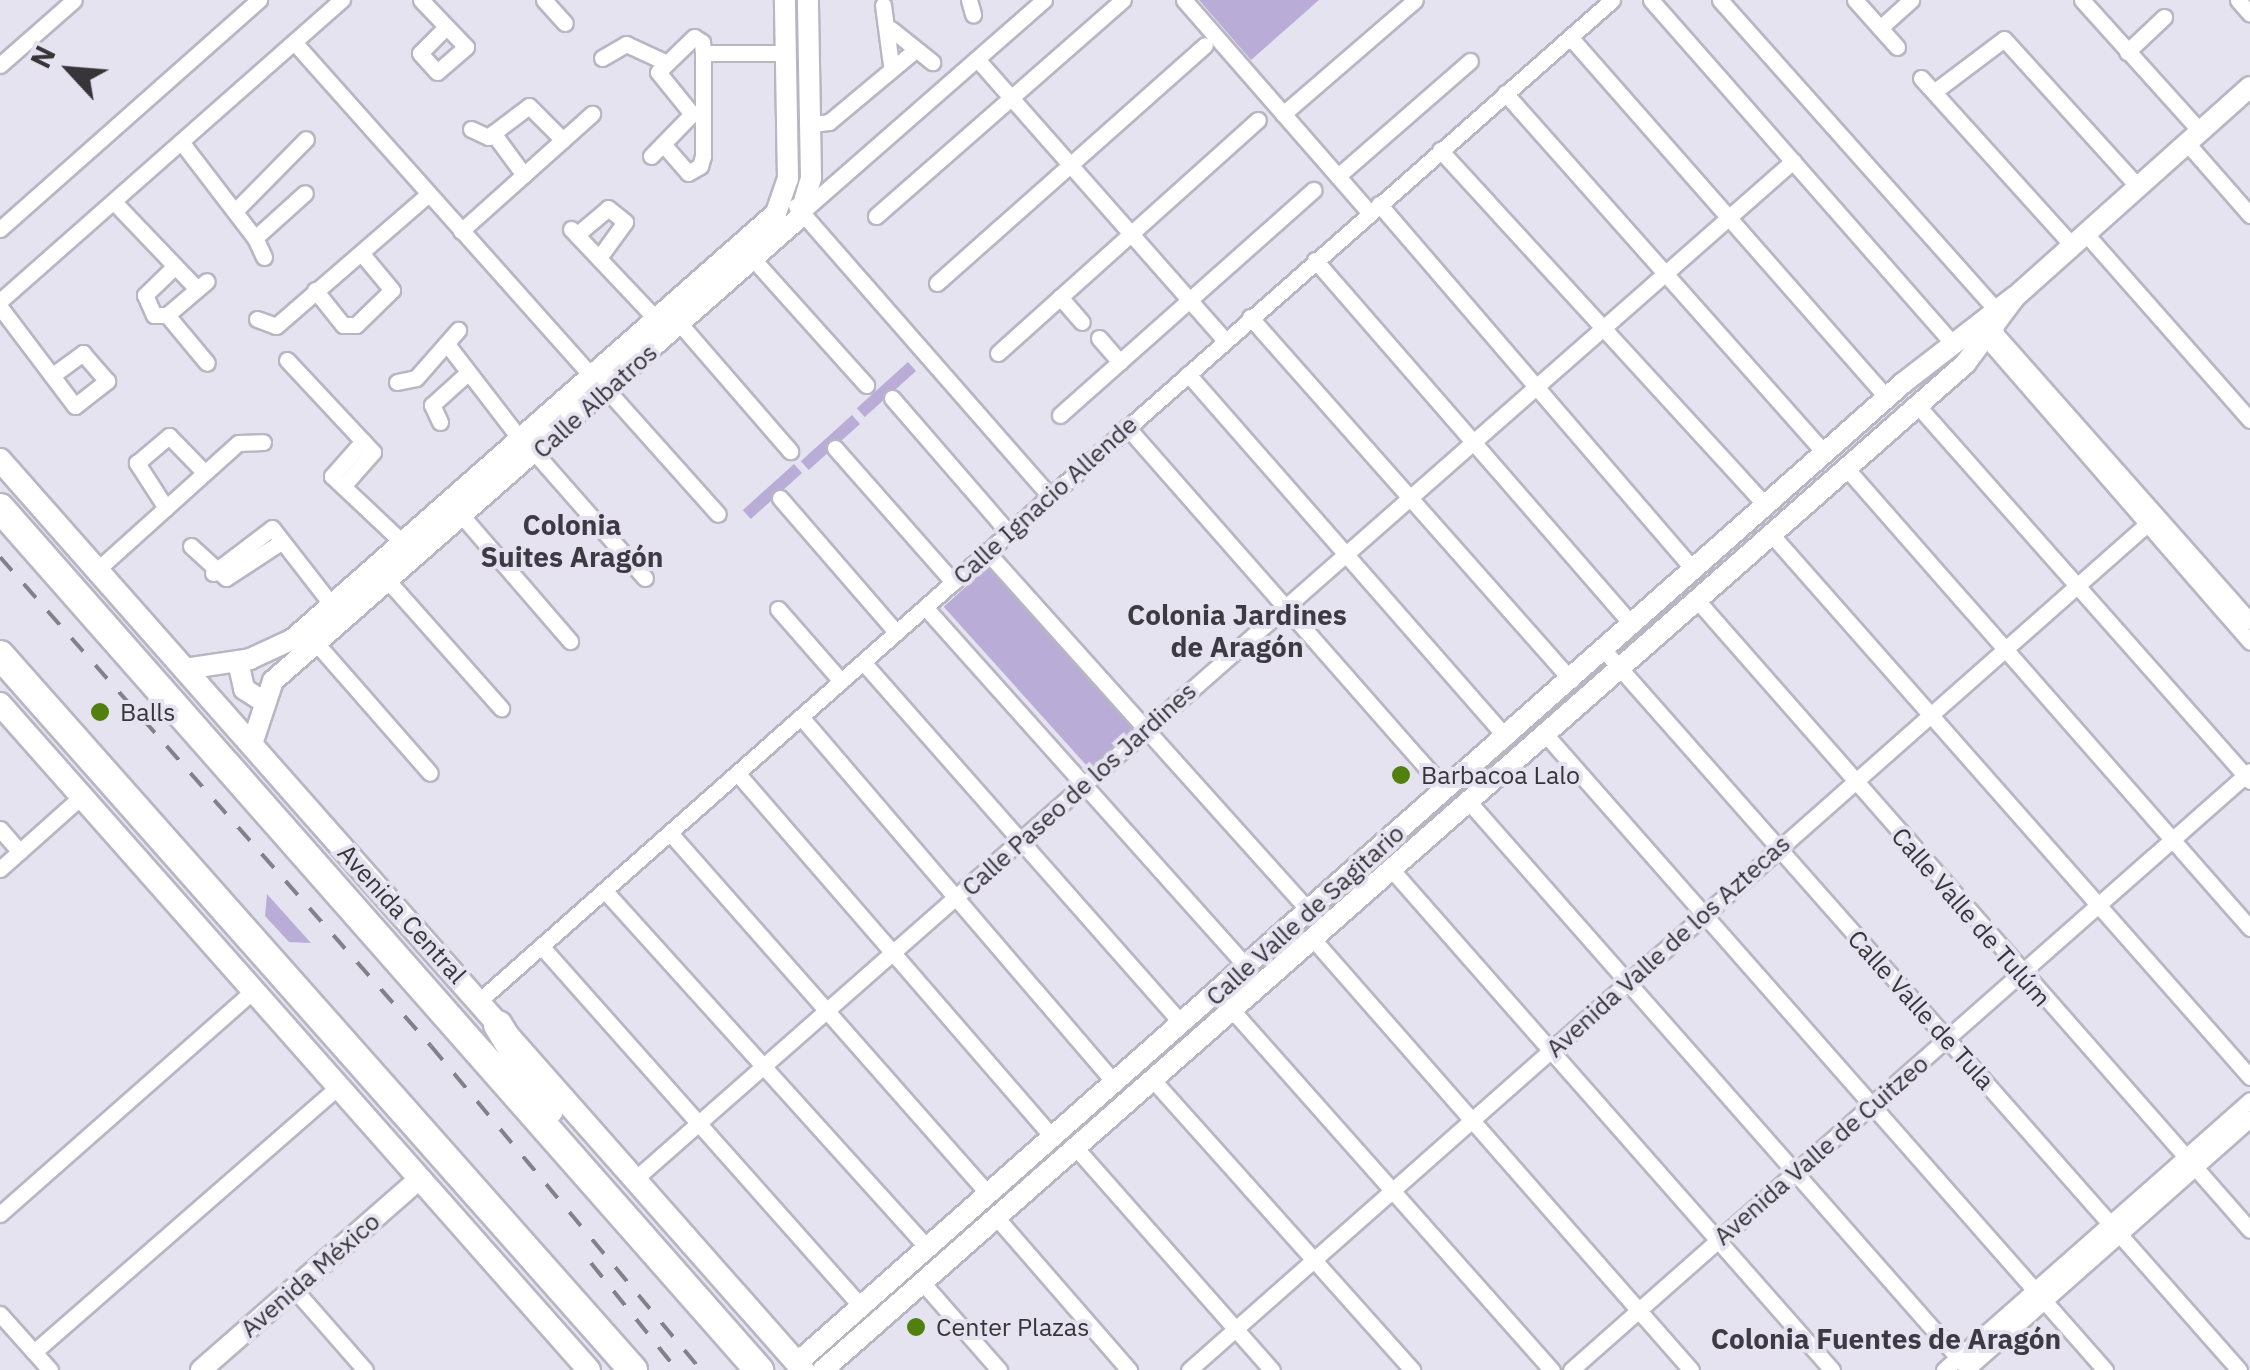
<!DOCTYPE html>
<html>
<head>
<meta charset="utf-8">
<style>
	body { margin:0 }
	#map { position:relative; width:2250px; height:1370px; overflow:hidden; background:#e6e3f0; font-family:"IBM Plex Sans",sans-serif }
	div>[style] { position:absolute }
	.green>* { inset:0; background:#b9add7; transform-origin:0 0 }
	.roads { filter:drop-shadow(2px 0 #b9b6c3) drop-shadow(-2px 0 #b9b6c3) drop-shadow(0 2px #b9b6c3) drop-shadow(0 -2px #b9b6c3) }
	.minor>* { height:15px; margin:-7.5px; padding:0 7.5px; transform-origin:7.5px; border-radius:7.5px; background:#fff }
	.tertiary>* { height:20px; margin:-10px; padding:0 10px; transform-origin:10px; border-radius:10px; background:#fff }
	.secondary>* { height:22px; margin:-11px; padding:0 11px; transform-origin:11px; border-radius:11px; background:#fff }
	.motorway>* { height:28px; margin:-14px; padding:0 14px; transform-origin:14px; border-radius:14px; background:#fff }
	.rail>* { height:4px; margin-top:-2px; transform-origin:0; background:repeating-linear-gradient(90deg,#828088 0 18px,transparent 0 36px) }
	.dots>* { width:28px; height:28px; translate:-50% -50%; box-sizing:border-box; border:5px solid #e6e3f0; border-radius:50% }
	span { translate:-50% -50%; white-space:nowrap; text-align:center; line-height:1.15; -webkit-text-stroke:8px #e6e3f0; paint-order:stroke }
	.street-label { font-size:25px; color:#37353a }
	.poi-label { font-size:25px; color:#37353a }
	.left { translate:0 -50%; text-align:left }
	.neighbourhood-label { font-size:28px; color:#3d3a44; font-weight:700 }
	.north { position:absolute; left:20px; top:20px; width:100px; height:100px; -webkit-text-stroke:8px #e6e3f0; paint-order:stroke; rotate:296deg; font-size:28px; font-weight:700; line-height:40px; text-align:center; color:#37353a }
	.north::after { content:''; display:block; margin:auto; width:35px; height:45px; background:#37353a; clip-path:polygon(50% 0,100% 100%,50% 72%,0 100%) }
</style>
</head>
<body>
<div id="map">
	<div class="green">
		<i style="clip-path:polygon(1199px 0,1319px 0,1251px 60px)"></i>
		<i style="left:908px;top:362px;width:12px;height:69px;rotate:48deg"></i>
		<i style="left:852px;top:415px;width:12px;height:69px;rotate:48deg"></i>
		<i style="left:794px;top:464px;width:12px;height:69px;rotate:48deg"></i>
		<i style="left:989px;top:566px;width:217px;height:61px;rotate:48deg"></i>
		<i style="clip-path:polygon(267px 894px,311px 943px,289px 942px,265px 916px)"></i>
	</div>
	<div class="roads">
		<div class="minor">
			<i style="left:421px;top:0;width:65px;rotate:46.2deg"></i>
			<i style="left:466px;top:47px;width:38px;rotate:139deg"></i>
			<i style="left:437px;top:72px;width:25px;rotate:-132deg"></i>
			<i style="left:420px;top:53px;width:35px;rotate:-45deg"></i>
			<i style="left:544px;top:0;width:31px;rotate:48deg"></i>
			<i style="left:969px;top:0;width:15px;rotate:74deg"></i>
			<i style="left:1184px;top:0;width:281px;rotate:48.9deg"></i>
			<i style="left:1651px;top:0;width:455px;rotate:48.7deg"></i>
			<i style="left:1720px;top:0;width:410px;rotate:48.3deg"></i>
			<i style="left:1993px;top:306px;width:28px;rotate:84deg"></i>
			<i style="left:1996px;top:334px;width:383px;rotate:48.5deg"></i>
			<i style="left:1855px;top:0;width:63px;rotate:48.2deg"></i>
			<i style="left:2082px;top:0;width:176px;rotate:48deg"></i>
			<i style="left:2238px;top:0;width:18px;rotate:49deg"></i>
			<i style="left:883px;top:5px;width:61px;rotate:82.4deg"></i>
			<i style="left:1880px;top:28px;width:42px;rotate:-42.1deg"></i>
			<i style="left:891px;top:29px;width:53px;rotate:38.8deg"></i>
			<i style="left:1570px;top:37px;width:480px;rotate:48.7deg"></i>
			<i style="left:294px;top:42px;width:448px;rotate:48.3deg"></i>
			<i style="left:2127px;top:52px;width:51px;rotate:-43.4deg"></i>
			<i style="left:703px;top:53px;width:83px"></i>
			<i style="left:602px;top:58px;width:28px;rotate:-30deg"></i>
			<i style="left:626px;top:44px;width:43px;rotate:24.8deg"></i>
			<i style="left:977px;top:59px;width:375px;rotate:48.6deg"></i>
			<i style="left:0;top:65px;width:98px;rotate:-41.3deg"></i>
			<i style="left:1921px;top:78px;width:227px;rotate:47.9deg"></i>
			<i style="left:1935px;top:91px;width:86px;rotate:-37deg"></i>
			<i style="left:2004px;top:39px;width:200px;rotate:47.8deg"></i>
			<i style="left:1505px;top:93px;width:483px;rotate:48.4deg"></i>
			<i style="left:1283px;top:114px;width:174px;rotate:-40.8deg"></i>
			<i style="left:811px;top:124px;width:18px;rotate:-6deg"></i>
			<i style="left:829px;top:122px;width:112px;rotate:-39.9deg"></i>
			<i style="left:471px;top:129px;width:19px;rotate:25deg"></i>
			<i style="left:488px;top:137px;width:51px;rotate:-37.1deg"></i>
			<i style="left:529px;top:106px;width:48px;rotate:45deg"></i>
			<i style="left:493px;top:133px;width:52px;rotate:53.6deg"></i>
			<i style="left:182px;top:143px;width:120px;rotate:52.5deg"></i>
			<i style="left:2187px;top:143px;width:96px;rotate:48.8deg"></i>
			<i style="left:663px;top:144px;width:38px;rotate:49deg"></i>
			<i style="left:688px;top:173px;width:14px;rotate:-30deg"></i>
			<i style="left:700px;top:166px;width:10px;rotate:-73deg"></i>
			<i style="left:703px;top:156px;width:103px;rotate:-90deg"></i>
			<i style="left:703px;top:53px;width:11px;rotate:-95deg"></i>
			<i style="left:702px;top:42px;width:9px;rotate:-148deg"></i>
			<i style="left:694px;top:37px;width:50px;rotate:135.8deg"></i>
			<i style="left:658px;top:72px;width:54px;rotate:51deg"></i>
			<i style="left:692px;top:114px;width:11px;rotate:-5deg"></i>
			<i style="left:1440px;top:150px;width:483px;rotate:47.5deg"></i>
			<i style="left:651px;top:156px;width:59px;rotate:-45.7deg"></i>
			<i style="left:1338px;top:176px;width:175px;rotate:-41.1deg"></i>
			<i style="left:114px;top:202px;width:120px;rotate:46.3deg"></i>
			<i style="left:1379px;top:204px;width:481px;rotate:49.3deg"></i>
			<i style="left:796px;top:206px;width:386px;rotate:48.8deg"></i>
			<i style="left:237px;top:209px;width:98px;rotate:-45.4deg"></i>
			<i style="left:804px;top:210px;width:319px;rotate:-41.2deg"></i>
			<i style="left:876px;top:216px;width:328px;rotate:-41.2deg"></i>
			<i style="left:0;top:229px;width:346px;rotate:-41.5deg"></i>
			<i style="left:571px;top:229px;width:125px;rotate:46.6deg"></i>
			<i style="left:461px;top:231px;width:176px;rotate:-41.8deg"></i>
			<i style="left:581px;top:231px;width:35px;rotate:-40deg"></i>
			<i style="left:608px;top:208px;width:22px;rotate:39deg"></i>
			<i style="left:625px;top:222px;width:41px;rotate:126deg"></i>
			<i style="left:2086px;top:234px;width:248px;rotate:48.6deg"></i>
			<i style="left:264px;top:257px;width:21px;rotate:-115deg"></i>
			<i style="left:255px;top:238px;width:67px;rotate:-42deg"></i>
			<i style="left:754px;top:260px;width:168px;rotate:48.1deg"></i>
			<i style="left:1315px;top:260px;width:481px;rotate:49deg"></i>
			<i style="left:173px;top:268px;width:39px;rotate:136deg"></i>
			<i style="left:145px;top:295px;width:22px;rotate:66deg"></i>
			<i style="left:154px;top:315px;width:13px"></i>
			<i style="left:167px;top:315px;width:52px;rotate:-40.4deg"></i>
			<i style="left:937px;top:283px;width:358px;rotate:-41.6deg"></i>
			<i style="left:315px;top:290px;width:45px;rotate:51.3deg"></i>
			<i style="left:343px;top:325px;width:13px"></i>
			<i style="left:356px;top:325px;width:50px;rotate:-44.2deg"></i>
			<i style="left:392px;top:290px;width:47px;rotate:-129.8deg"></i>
			<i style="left:1060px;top:297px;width:33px;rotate:49deg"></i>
			<i style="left:0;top:301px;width:456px;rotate:-41.4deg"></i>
			<i style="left:0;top:307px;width:124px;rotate:52.9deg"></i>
			<i style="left:75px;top:406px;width:41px;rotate:-38deg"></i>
			<i style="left:107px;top:381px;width:37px;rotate:-131deg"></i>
			<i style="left:83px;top:353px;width:32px;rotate:144deg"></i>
			<i style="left:167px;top:315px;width:62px;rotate:50.2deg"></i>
			<i style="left:1250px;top:317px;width:485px;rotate:48.5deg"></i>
			<i style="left:257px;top:319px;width:20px;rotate:20deg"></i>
			<i style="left:276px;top:326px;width:200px;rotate:-40.9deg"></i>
			<i style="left:681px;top:325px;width:167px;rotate:49.1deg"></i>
			<i style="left:1979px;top:330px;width:413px;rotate:49deg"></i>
			<i style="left:1099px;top:338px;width:32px;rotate:49deg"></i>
			<i style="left:450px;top:348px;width:115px;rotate:52.4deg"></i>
			<i style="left:998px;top:353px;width:349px;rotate:-41.9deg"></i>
			<i style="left:287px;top:360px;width:126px;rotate:46.9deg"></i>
			<i style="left:373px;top:452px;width:43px;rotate:131.2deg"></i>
			<i style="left:1188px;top:374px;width:483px;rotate:48.8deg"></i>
			<i style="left:416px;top:378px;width:64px;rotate:-48.8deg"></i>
			<i style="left:397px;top:382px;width:19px;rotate:-12deg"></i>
			<i style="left:607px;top:390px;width:166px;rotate:48.2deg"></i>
			<i style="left:892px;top:398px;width:179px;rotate:49.1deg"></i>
			<i style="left:1918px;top:406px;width:501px;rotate:48.48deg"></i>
			<i style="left:1060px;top:415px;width:339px;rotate:-41.6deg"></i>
			<i style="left:440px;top:422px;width:19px;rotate:-115deg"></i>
			<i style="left:432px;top:405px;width:42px;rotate:-42.1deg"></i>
			<i style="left:1127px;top:427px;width:482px;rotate:48.7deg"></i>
			<i style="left:363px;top:441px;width:47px;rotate:131.5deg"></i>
			<i style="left:332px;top:476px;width:98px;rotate:43.3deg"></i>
			<i style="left:835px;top:448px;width:179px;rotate:48.6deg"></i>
			<i style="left:536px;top:454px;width:165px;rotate:48.7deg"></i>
			<i style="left:1847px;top:469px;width:611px;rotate:48.72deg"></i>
			<i style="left:780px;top:498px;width:177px;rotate:49.1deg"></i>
			<i style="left:166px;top:508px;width:54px;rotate:-122.8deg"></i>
			<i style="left:137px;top:463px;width:42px;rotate:-40.2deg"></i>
			<i style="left:169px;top:436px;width:50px;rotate:45.8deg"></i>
			<i style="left:463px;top:517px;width:164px;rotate:49.2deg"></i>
			<i style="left:1771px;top:534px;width:724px;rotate:48.58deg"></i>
			<i style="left:191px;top:546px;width:47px;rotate:42.4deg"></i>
			<i style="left:226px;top:578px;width:62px;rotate:-33.2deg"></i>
			<i style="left:987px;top:552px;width:482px;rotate:48.1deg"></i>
			<i style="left:98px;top:569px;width:188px;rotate:-42deg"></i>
			<i style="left:238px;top:443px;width:25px;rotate:-2deg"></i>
			<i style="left:213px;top:573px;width:74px;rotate:-37.3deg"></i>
			<i style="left:272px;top:528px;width:98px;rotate:52.1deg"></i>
			<i style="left:389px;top:582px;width:169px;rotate:48.4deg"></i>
			<i style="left:1697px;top:600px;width:838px;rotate:48.72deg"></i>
			<i style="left:925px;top:607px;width:483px;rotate:48.2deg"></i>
			<i style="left:778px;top:609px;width:96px;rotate:48.8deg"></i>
			<i style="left:317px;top:644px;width:171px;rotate:48.8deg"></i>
			<i style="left:1603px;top:649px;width:961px;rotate:48.58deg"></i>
			<i style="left:863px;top:662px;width:482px;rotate:48.6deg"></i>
			<i style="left:801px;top:717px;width:482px;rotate:49.4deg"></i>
			<i style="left:1546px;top:735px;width:846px;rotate:48.64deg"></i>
			<i style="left:738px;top:774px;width:480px;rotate:49.1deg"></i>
			<i style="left:1469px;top:802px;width:757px;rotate:48.64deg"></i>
			<i style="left:0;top:829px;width:30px;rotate:49deg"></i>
			<i style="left:670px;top:833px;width:481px;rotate:48.6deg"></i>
			<i style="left:0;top:869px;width:111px;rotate:-41.7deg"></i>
			<i style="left:1392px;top:870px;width:666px;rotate:48.65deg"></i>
			<i style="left:605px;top:891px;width:481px;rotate:47.9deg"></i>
			<i style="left:1313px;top:939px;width:573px;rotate:48.75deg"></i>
			<i style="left:542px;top:947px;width:482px;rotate:48.4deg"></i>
			<i style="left:479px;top:1001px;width:1512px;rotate:-41.46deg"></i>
			<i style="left:1232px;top:1010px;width:482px;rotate:48.4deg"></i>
			<i style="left:1153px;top:1080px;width:389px;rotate:48.2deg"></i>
			<i style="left:1076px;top:1148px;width:296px;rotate:48.6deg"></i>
			<i style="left:635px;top:1179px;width:1542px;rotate:-41.32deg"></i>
			<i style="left:0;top:1214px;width:337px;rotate:-41.4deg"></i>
			<i style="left:996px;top:1217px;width:203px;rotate:49deg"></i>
			<i style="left:922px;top:1282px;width:117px;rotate:48.8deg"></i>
			<i style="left:295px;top:1290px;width:106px;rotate:48.8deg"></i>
			<i style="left:0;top:1314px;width:75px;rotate:48.2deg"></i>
			<i style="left:34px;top:1352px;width:403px;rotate:-41.1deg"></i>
			<i style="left:1189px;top:1370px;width:1278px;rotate:-41.45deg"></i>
			<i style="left:1571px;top:1370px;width:905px;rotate:-41.42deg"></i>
			<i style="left:1944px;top:1370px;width:408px;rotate:-41.4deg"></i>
			<i style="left:1966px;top:1370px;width:379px;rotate:-41.5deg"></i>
		</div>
		<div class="tertiary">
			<i style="left:238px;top:662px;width:28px;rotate:77deg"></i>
			<i style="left:244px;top:689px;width:20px;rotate:33deg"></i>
			<i style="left:185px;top:669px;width:66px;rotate:-8.7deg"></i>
			<i style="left:250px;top:659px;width:47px;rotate:-24.9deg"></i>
			<i style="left:293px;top:639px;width:644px;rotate:-41.41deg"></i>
			<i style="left:776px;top:213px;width:36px;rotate:-71deg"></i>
			<i style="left:788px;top:179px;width:179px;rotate:-91deg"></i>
			<i style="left:252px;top:744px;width:66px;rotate:-71.6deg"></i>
			<i style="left:273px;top:681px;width:701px;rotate:-41.36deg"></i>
			<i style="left:799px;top:218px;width:42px;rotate:-73.3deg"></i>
			<i style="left:811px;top:178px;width:178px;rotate:-91deg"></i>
			<i style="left:797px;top:1363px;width:1478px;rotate:-41.54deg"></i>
			<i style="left:1903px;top:383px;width:139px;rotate:-37.7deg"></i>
			<i style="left:201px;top:1370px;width:290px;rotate:-41.2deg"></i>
			<i style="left:823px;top:1370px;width:1522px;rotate:-41.38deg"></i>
			<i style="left:1965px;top:364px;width:84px;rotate:-53.3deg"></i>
			<i style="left:2015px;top:297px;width:315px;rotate:-41.8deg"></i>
		</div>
		<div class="secondary">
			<i style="left:0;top:460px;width:1214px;rotate:48.57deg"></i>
			<i style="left:0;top:704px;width:889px;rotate:48.51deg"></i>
		</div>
		<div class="motorway">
			<i style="left:0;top:508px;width:1149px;rotate:48.64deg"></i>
			<i style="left:0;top:655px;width:955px;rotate:48.48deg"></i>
			<i style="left:498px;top:1025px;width:99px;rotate:59deg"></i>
		</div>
	</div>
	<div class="rail">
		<i style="left:0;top:557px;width:652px;rotate:48.61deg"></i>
		<i style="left:431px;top:1046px;width:422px;rotate:50.2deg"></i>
		<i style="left:591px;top:1263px;width:137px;rotate:51.2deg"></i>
	</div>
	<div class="dots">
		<i style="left:100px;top:712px;background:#51800f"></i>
		<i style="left:1401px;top:775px;background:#51800f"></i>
		<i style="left:916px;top:1327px;background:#51800f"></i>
	</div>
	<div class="street-label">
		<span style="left:595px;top:401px;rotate:-42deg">Calle Albatros</span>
		<span style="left:1045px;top:500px;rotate:-42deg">Calle Ignacio Allende</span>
		<span style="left:1079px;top:789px;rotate:-42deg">Calle Paseo de los Jardines</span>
		<span style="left:402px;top:914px;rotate:48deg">Avenida Central</span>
		<span style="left:1305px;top:915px;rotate:-42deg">Calle Valle de Sagitario</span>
		<span style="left:1971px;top:917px;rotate:49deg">Calle Valle de Tulúm</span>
		<span style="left:1668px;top:946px;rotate:-42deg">Avenida Valle de los Aztecas</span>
		<span style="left:1921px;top:1010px;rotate:48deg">Calle Valle de Tula</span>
		<span style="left:1821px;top:1150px;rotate:-41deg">Avenida Valle de Cuitzeo</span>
		<span style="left:310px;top:1275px;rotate:-41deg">Avenida México</span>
	</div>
	<div class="poi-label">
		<span class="left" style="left:120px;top:712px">Balls</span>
		<span class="left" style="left:1421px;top:775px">Barbacoa Lalo</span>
		<span class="left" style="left:936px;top:1327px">Center Plazas</span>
	</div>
	<div class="neighbourhood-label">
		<span style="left:572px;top:541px">Colonia<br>Suites Aragón</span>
		<span style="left:1237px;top:631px">Colonia Jardines<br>de Aragón</span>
		<span style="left:1886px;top:1339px">Colonia Fuentes de Aragón</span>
	</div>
	<div class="north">N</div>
</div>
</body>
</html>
